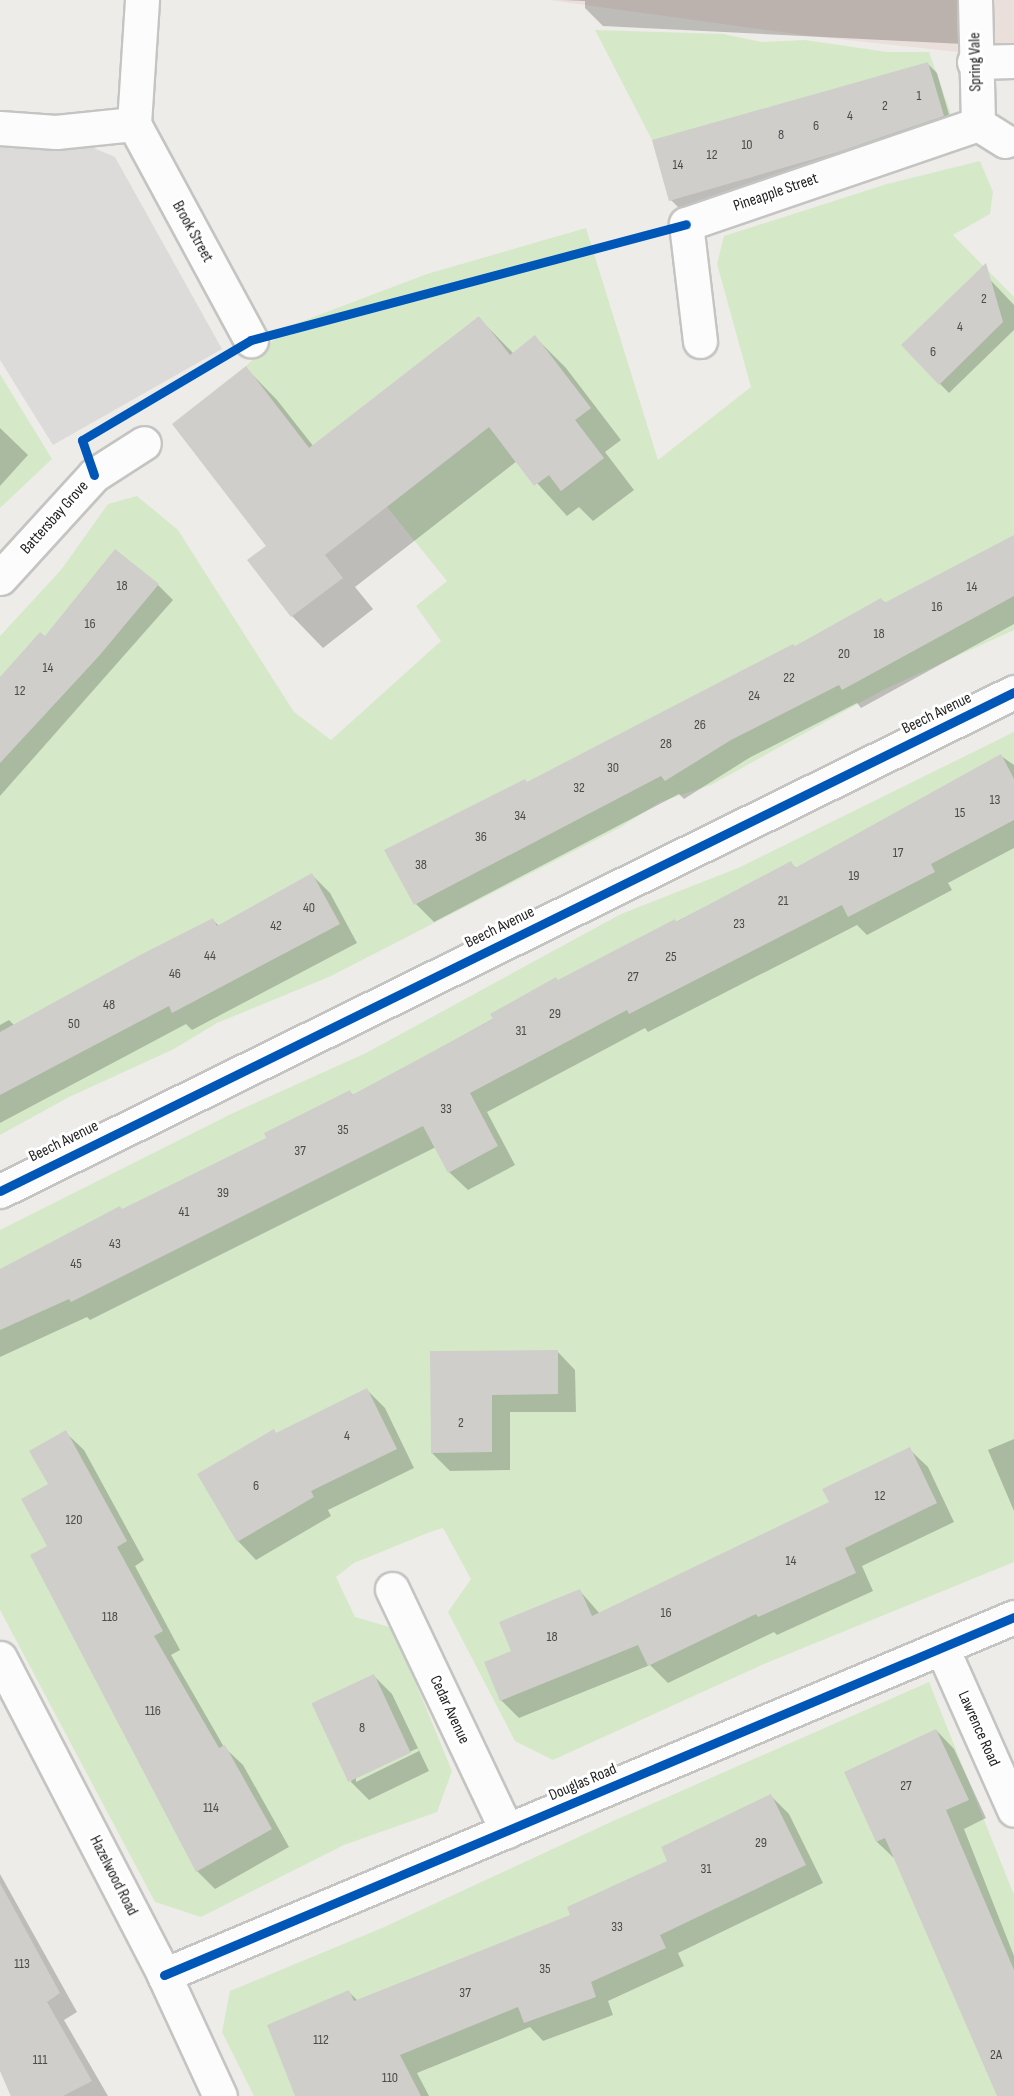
<!DOCTYPE html>
<html>
<head>
<meta charset="utf-8">
<style>
	body { margin:0 }
	#map { position:relative; width:1014px; height:2096px; overflow:hidden; background:#edece8; font-family:"Sofia Sans Condensed",sans-serif }
	div>[style] { position:absolute }
	.residential>* { inset:0; background:#dcdbd9 }
	.commercial>* { inset:0; background:#eadfda }
	.grass>* { inset:0; background:#d5e9c9 }
	.shadow>* { inset:0; background:#0003 }
	.building>* { inset:0; background:#d0cecb; transform-origin:0 0 }
	.roads { filter:drop-shadow(2px 0 #c4c4c2) drop-shadow(-2px 0 #c4c4c2) drop-shadow(0 2px #c4c4c2) drop-shadow(0 -2px #c4c4c2) }
	.minor>* { height:33px; margin:-16.5px; padding:0 16.5px; transform-origin:16.5px; border-radius:16.5px; background:#fcfcfc }
	.cycleway>* { height:9px; margin:-4.5px; padding:0 4.5px; transform-origin:4.5px; border-radius:4.5px; background:#0057b8 }
	span { translate:-50% -50%; white-space:nowrap; text-align:center; line-height:1.15; -webkit-text-stroke:6px #fff; paint-order:stroke }
	.number-label { font-size:14px; color:#4b4b4a }
	.number-label span { -webkit-text-stroke-width:0 }
	.street-label { font-size:16px; color:#1f1f1f }
</style>
</head>
<body>
<div id="map">
	<div class="residential">
		<i style="clip-path:polygon(0 128px,56px 132px,115px 157px,222px 349px,53px 445px,0 360px)"></i>
	</div>
	<div class="commercial">
		<i style="clip-path:polygon(549px 0,1014px 0,1014px 58px,810px 36px)"></i>
	</div>
	<div class="grass">
		<i style="clip-path:polygon(595px 30px,723px 34px,762px 42px,805px 40px,887px 52px,929px 52px,952px 117px,669px 201px,652px 140px)"></i>
		<i style="clip-path:polygon(980px 161px,993px 192px,990px 214px,953px 235px,1014px 297px,1014px 630px,883px 690px,711px 785px,660px 802px,621px 827px,329px 977px,217px 1023px,174px 1049px,69px 1097px,0 1135px,0 636px,61px 570px,108px 504px,137px 496px,178px 530px,294px 712px,331px 740px,441px 641px,416px 606px,447px 581px,387px 507px,477px 437px,468px 426px,481px 416px,534px 486px,549px 475px,561px 491px,604px 458px,575px 420px,591px 408px,535px 336px,510px 355px,479px 316px,333px 430px,324px 467px,246px 366px,287px 327px,427px 274px,586px 228px,658px 460px,751px 387px,717px 264px,724px 236px,887px 184px)"></i>
		<i style="clip-path:polygon(0 374px,52px 459px,0 508px)"></i>
		<i style="clip-path:polygon(1014px 732px,1014px 1562px,764px 1664px,553px 1760px,515px 1741px,448px 1612px,471px 1579px,443px 1528px,430px 1532px,354px 1563px,336px 1577px,355px 1617px,393px 1628px,452px 1771px,437px 1812px,344px 1845px,201px 1917px,155px 1902px,0 1610px,0 1230px,231px 1114px,366px 1053px,621px 914px,738px 868px)"></i>
		<i style="clip-path:polygon(929px 1682px,1014px 1895px,1014px 2096px,254px 2096px,222px 2032px,230px 1991px,382px 1928px,613px 1821px)"></i>
	</div>
	<div class="shadow">
		<i style="clip-path:polygon(562px 0,965px 0,963px 44px,603px 26px,585px 8px,585px 1px)"></i>
		<i style="clip-path:polygon(928px 64px,937px 73px,952px 125px,680px 209px,671px 200px)"></i>
		<i style="clip-path:polygon(981px 270px,1014px 305px,1014px 330px,949px 393px,903px 346px)"></i>
		<i style="clip-path:polygon(479px 318px,514px 354px,535px 337px,566px 368px,621px 440px,605px 452px,634px 490px,593px 521px,579px 507px,567px 516px,517px 461px,355px 587px,373px 609px,323px 648px,292px 616px,249px 561px,268px 546px,246px 368px,277px 400px,314px 447px)"></i>
		<i style="clip-path:polygon(0 428px,28px 455px,0 486px)"></i>
		<i style="clip-path:polygon(1014px 537px,1014px 624px,861px 708px,857px 703px,749px 758px,684px 799px,679px 794px,434px 922px,416px 904px,527px 784px,795px 648px,881px 599px,886px 604px)"></i>
		<i style="clip-path:polygon(158px 585px,173px 600px,0 796px,0 680px,45px 639px)"></i>
		<i style="clip-path:polygon(1001px 756px,1014px 765px,1014px 848px,948px 883px,952px 890px,867px 935px,857px 925px,648px 1032px,645px 1028px,487px 1112px,515px 1165px,468px 1190px,449px 1172px,436px 1147px,90px 1320px,87px 1317px,0 1357px,0 1271px,268px 1138px,350px 1092px,354px 1096px,559px 982px,791px 863px,797px 869px)"></i>
		<i style="clip-path:polygon(312px 875px,330px 893px,357px 943px,192px 1030px,186px 1024px,0 1123px,0 1025px,9px 1020px,15px 1026px,212px 919px,219px 926px)"></i>
		<i style="clip-path:polygon(557px 1351px,575px 1370px,576px 1412px,510px 1412px,510px 1470px,450px 1471px,432px 1453px,432px 1352px)"></i>
		<i style="clip-path:polygon(367px 1390px,385px 1408px,414px 1468px,328px 1510px,331px 1516px,256px 1560px,238px 1541px,199px 1475px,274px 1431px,277px 1434px)"></i>
		<i style="clip-path:polygon(65px 1432px,84px 1450px,144px 1560px,135px 1566px,180px 1650px,171px 1655px,224px 1747px,243px 1765px,289px 1847px,215px 1889px,197px 1871px,49px 1546px,50px 1485px)"></i>
		<i style="clip-path:polygon(1014px 1439px,1014px 1511px,988px 1450px)"></i>
		<i style="clip-path:polygon(909px 1449px,928px 1467px,954px 1522px,862px 1566px,873px 1591px,777px 1635px,774px 1632px,668px 1683px,650px 1665px,519px 1718px,501px 1700px,513px 1652px,580px 1591px,600px 1614px,831px 1502px)"></i>
		<i style="clip-path:polygon(evenodd,374px 1676px,392px 1694px,429px 1771px,369px 1800px,351px 1782px,374px 1676px,418px 1748px,419px 1751px,356px 1782px,356px 1778px,418px 1748px)"></i>
		<i style="clip-path:polygon(936px 1730px,954px 1749px,986px 1818px,964px 1829px,1014px 1956px,1014px 2096px,998px 2096px,896px 1860px,877px 1842px,846px 1772px)"></i>
		<i style="clip-path:polygon(771px 1796px,789px 1814px,823px 1883px,678px 1953px,684px 1966px,608px 2001px,613px 2015px,543px 2041px,530px 2027px,417px 2073px,429px 2096px,301px 2096px,349px 1992px,358px 2001px,572px 1916px,670px 1862px)"></i>
		<i style="clip-path:polygon(0 1874px,77px 2012px,64px 2020px,108px 2096px,11px 2096px,0 2070px)"></i>
	</div>
	<div class="building">
		<i style="clip-path:polygon(928px 62px,944px 116px,838px 152px,669px 201px,652px 140px)"></i>
		<i style="clip-path:polygon(986px 263px,1003px 322px,939px 385px,901px 345px)"></i>
		<i style="clip-path:polygon(479px 316px,510px 355px,535px 335px,591px 408px,575px 420px,604px 458px,561px 491px,549px 475px,534px 486px,489px 427px,325px 555px,343px 578px,291px 617px,247px 560px,266px 546px,172px 424px,246px 366px,309px 448px)"></i>
		<i style="clip-path:polygon(1014px 535px,1014px 596px,842px 690px,839px 685px,731px 740px,665px 781px,661px 776px,414px 905px,384px 850px,525px 779px,527px 782px,793px 644px,795px 646px,881px 598px,884px 603px)"></i>
		<i style="clip-path:polygon(115px 549px,159px 584px,99px 656px,0 763px,0 677px,40px 632px,45px 636px)"></i>
		<i style="clip-path:polygon(1001px 754px,1014px 779px,1014px 820px,931px 864px,935px 872px,848px 917px,842px 905px,629px 1014px,627px 1010px,470px 1093px,498px 1146px,448px 1173px,423px 1126px,71px 1302px,69px 1299px,0 1330px,0 1269px,120px 1206px,122px 1209px,266px 1138px,264px 1133px,350px 1090px,352px 1095px,493px 1019px,490px 1014px,556px 977px,558px 980px,675px 919px,676px 922px,791px 861px,795px 868px)"></i>
		<i style="clip-path:polygon(312px 873px,340px 924px,172px 1013px,169px 1006px,0 1095px,0 1032px,142px 954px,213px 918px,217px 926px)"></i>
		<i style="clip-path:polygon(558px 1350px,558px 1394px,492px 1395px,492px 1452px,431px 1453px,430px 1351px)"></i>
		<i style="clip-path:polygon(367px 1388px,397px 1449px,311px 1491px,314px 1497px,237px 1542px,197px 1474px,274px 1429px,276px 1433px)"></i>
		<i style="clip-path:polygon(66px 1430px,127px 1541px,117px 1547px,163px 1631px,154px 1636px,219px 1748px,225px 1745px,272px 1829px,196px 1872px,30px 1555px,47px 1546px,21px 1499px,48px 1484px,29px 1451px)"></i>
		<i style="clip-path:polygon(910px 1447px,937px 1503px,845px 1548px,856px 1573px,758px 1617px,756px 1614px,648px 1666px,638px 1645px,500px 1701px,484px 1662px,511px 1651px,499px 1622px,580px 1589px,592px 1616px,829px 1502px,822px 1489px)"></i>
		<i style="left:374px;top:1674px;width:87px;height:69px;rotate:65deg"></i>
		<i style="clip-path:polygon(936px 1729px,969px 1800px,946px 1810px,1014px 1970px,1014px 2096px,997px 2096px,885px 1838px,876px 1842px,844px 1772px)"></i>
		<i style="clip-path:polygon(771px 1794px,806px 1865px,660px 1935px,666px 1948px,591px 1982px,596px 1997px,524px 2023px,518px 2007px,400px 2055px,421px 2096px,295px 2096px,267px 2025px,349px 1990px,354px 2001px,570px 1915px,567px 1907px,667px 1861px,661px 1847px)"></i>
		<i style="clip-path:polygon(0 1883px,60px 1993px,47px 2002px,92px 2081px,63px 2096px,11px 2096px,0 2071px)"></i>
	</div>
	<div class="roads">
		<div class="minor">
			<i style="left:142px;top:0;width:124px;rotate:93.7deg"></i>
			<i style="left:134px;top:124px;width:246px;rotate:61.6deg"></i>
			<i style="left:975px;top:0;width:124px;rotate:88.6deg"></i>
			<i style="left:974px;top:62px;width:40px;rotate:-1.4deg"></i>
			<i style="left:978px;top:124px;width:32px;rotate:32deg"></i>
			<i style="left:0;top:128px;width:56px;rotate:4.1deg"></i>
			<i style="left:56px;top:132px;width:78px;rotate:-5.9deg"></i>
			<i style="left:700px;top:341px;width:118px;rotate:-96.8deg"></i>
			<i style="left:686px;top:224px;width:309px;rotate:-18.9deg"></i>
			<i style="left:0;top:578px;width:139px;rotate:-47.6deg"></i>
			<i style="left:94px;top:475px;width:59px;rotate:-32.6deg"></i>
			<i style="left:0;top:1191px;width:1130px;rotate:-26.2deg"></i>
			<i style="left:392px;top:1589px;width:268px;rotate:64.6deg"></i>
			<i style="left:942px;top:1648px;width:177px;rotate:66deg"></i>
			<i style="left:0;top:1658px;width:357px;rotate:62.6deg"></i>
			<i style="left:164px;top:1975px;width:133px;rotate:65.2deg"></i>
			<i style="left:164px;top:1975px;width:922px;rotate:-22.84deg"></i>
		</div>
	</div>
	<div class="cycleway">
		<i style="left:94px;top:475px;width:37px;rotate:-109deg"></i>
		<i style="left:82px;top:440px;width:196px;rotate:-30.6deg"></i>
		<i style="left:251px;top:340px;width:450px;rotate:-14.9deg"></i>
		<i style="left:0;top:1191px;width:1130px;rotate:-26.2deg"></i>
		<i style="left:164px;top:1975px;width:922px;rotate:-22.84deg"></i>
	</div>
	<div class="number-label">
		<span style="left:919px;top:96px">1</span>
		<span style="left:885px;top:106px">2</span>
		<span style="left:850px;top:116px">4</span>
		<span style="left:816px;top:126px">6</span>
		<span style="left:781px;top:135px">8</span>
		<span style="left:747px;top:145px">10</span>
		<span style="left:712px;top:155px">12</span>
		<span style="left:678px;top:165px">14</span>
		<span style="left:984px;top:299px">2</span>
		<span style="left:960px;top:327px">4</span>
		<span style="left:933px;top:352px">6</span>
		<span style="left:122px;top:586px">18</span>
		<span style="left:972px;top:587px">14</span>
		<span style="left:937px;top:607px">16</span>
		<span style="left:90px;top:624px">16</span>
		<span style="left:879px;top:634px">18</span>
		<span style="left:844px;top:654px">20</span>
		<span style="left:48px;top:668px">14</span>
		<span style="left:789px;top:678px">22</span>
		<span style="left:20px;top:691px">12</span>
		<span style="left:754px;top:696px">24</span>
		<span style="left:700px;top:725px">26</span>
		<span style="left:666px;top:744px">28</span>
		<span style="left:613px;top:768px">30</span>
		<span style="left:579px;top:788px">32</span>
		<span style="left:995px;top:800px">13</span>
		<span style="left:960px;top:813px">15</span>
		<span style="left:520px;top:816px">34</span>
		<span style="left:481px;top:837px">36</span>
		<span style="left:898px;top:853px">17</span>
		<span style="left:421px;top:865px">38</span>
		<span style="left:854px;top:876px">19</span>
		<span style="left:783px;top:901px">21</span>
		<span style="left:309px;top:908px">40</span>
		<span style="left:739px;top:924px">23</span>
		<span style="left:276px;top:926px">42</span>
		<span style="left:210px;top:956px">44</span>
		<span style="left:671px;top:957px">25</span>
		<span style="left:175px;top:974px">46</span>
		<span style="left:633px;top:977px">27</span>
		<span style="left:109px;top:1005px">48</span>
		<span style="left:555px;top:1014px">29</span>
		<span style="left:74px;top:1024px">50</span>
		<span style="left:521px;top:1031px">31</span>
		<span style="left:446px;top:1109px">33</span>
		<span style="left:343px;top:1130px">35</span>
		<span style="left:300px;top:1151px">37</span>
		<span style="left:223px;top:1193px">39</span>
		<span style="left:184px;top:1212px">41</span>
		<span style="left:115px;top:1244px">43</span>
		<span style="left:76px;top:1264px">45</span>
		<span style="left:461px;top:1423px">2</span>
		<span style="left:347px;top:1436px">4</span>
		<span style="left:256px;top:1486px">6</span>
		<span style="left:880px;top:1496px">12</span>
		<span style="left:74px;top:1520px">120</span>
		<span style="left:791px;top:1561px">14</span>
		<span style="left:666px;top:1613px">16</span>
		<span style="left:110px;top:1617px">118</span>
		<span style="left:552px;top:1637px">18</span>
		<span style="left:153px;top:1711px">116</span>
		<span style="left:362px;top:1728px">8</span>
		<span style="left:906px;top:1786px">27</span>
		<span style="left:211px;top:1808px">114</span>
		<span style="left:761px;top:1843px">29</span>
		<span style="left:706px;top:1869px">31</span>
		<span style="left:617px;top:1927px">33</span>
		<span style="left:22px;top:1964px">113</span>
		<span style="left:545px;top:1969px">35</span>
		<span style="left:465px;top:1993px">37</span>
		<span style="left:321px;top:2040px">112</span>
		<span style="left:996px;top:2055px">2A</span>
		<span style="left:40px;top:2060px">111</span>
		<span style="left:390px;top:2078px">110</span>
	</div>
	<div class="street-label">
		<span style="left:976px;top:62px;rotate:-91deg">Spring Vale</span>
		<span style="left:776px;top:193px;rotate:-19deg">Pineapple Street</span>
		<span style="left:192px;top:232px;rotate:61deg">Brook Street</span>
		<span style="left:55px;top:518px;rotate:-48deg">Battersbay Grove</span>
		<span style="left:937px;top:714px;rotate:-26deg">Beech Avenue</span>
		<span style="left:500px;top:928px;rotate:-26deg">Beech Avenue</span>
		<span style="left:64px;top:1142px;rotate:-26deg">Beech Avenue</span>
		<span style="left:449px;top:1710px;rotate:65deg">Cedar Avenue</span>
		<span style="left:978px;top:1729px;rotate:66deg">Lawrence Road</span>
		<span style="left:583px;top:1783px;rotate:-23deg">Douglas Road</span>
		<span style="left:113px;top:1876px;rotate:63deg">Hazelwood Road</span>
	</div>
</div>
</body>
</html>
